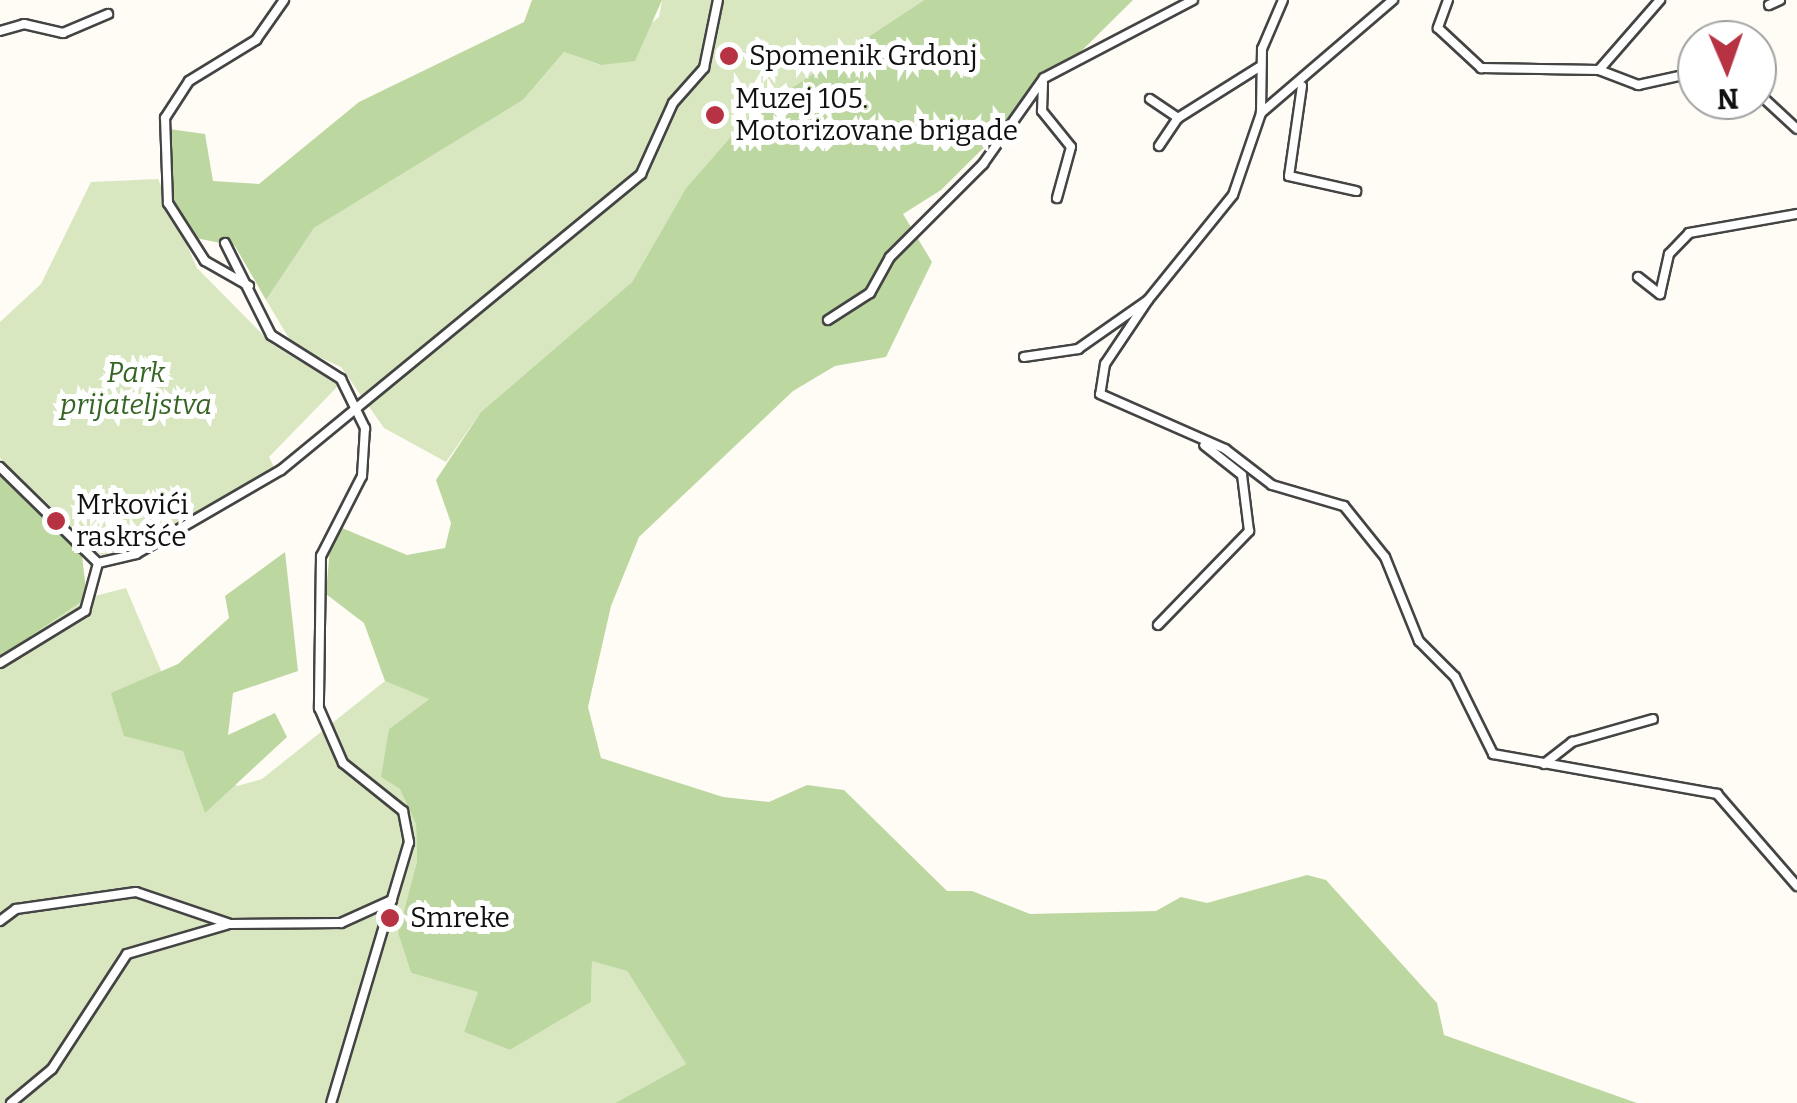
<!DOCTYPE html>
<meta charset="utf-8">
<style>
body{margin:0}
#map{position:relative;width:1797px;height:1103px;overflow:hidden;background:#fefcf5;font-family:Bitter,serif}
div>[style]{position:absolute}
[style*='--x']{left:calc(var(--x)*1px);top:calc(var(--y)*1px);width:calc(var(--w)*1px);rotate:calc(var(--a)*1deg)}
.green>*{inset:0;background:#d8e7c0}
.forest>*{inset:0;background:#bdd7a1}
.roads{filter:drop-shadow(2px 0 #444) drop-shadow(-2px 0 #444) drop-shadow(0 2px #444) drop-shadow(0 -2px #444)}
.street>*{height:8px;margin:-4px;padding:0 4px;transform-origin:4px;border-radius:4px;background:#fff}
.dots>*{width:28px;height:28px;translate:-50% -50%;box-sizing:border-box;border:5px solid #fff;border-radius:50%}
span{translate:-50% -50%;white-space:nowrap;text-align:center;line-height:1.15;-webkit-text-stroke:10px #fff;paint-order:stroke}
.poi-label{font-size:28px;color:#111}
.left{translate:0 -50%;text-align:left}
.park-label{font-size:28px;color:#376525;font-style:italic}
.north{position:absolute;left:1677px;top:20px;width:100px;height:100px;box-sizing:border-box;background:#fff;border:2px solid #a0a0a0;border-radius:50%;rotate:178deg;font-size:28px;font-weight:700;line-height:40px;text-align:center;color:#111}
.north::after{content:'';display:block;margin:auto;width:35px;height:45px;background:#b73243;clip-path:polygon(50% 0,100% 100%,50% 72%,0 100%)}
</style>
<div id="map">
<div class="green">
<div style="clip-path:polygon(662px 0,924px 0,749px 116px,686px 188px,632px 282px,481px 412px,446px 462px,384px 428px,341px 367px,293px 345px,266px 300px,314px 228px,523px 100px,564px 52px,600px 65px,659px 17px)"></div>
<div style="clip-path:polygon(158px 179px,197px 268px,273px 345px,339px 385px,269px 457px,274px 467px,136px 550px,101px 555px,0 458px,0 322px,41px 284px,91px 182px)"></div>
<div style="clip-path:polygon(126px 588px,184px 725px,237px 786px,262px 779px,385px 681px,430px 698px,389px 729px,416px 824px,417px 861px,398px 933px,411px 973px,479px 992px,464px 1032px,510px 1050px,591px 1002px,592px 960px,627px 971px,686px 1064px,615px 1103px,0 1103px,0 657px,87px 598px)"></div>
</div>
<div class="forest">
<div style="clip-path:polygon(532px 0,662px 0,635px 61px,601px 65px,564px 52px,523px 100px,314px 228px,266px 300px,235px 246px,196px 238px,174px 203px,169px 129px,205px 134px,213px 181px,259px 184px,359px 102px,524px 22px)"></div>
<div style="clip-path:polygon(924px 0,1133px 0,941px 190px,903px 214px,932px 262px,886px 357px,835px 366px,793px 391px,639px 537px,611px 606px,588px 707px,601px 758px,723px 797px,769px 802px,807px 785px,844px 790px,947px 891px,972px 891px,1030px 914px,1156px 911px,1181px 897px,1207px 903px,1307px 875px,1326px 880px,1437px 1003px,1444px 1035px,1637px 1103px,615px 1103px,686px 1064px,627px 971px,592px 961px,591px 1002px,510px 1050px,464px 1032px,478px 992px,411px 973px,398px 933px,417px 861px,416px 824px,400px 789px,381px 777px,389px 729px,429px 699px,385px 681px,364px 623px,326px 594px,330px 547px,342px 528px,407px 555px,445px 548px,451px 523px,436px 480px,481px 412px,632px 282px,686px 188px,749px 116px)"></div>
<div style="clip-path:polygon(0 473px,82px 556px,87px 598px,0 657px)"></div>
<div style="clip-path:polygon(285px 552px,298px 671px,233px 693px,228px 735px,275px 713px,287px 737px,205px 813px,183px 751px,124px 736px,111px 693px,178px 664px,229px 618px,225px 596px)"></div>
</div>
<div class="roads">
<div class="street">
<div style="--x:1448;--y:0;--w:30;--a:110"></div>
<div style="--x:1438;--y:28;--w:59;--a:42.9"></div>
<div style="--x:1481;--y:68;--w:118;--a:1"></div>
<div style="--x:1599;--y:70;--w:42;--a:21"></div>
<div style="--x:1638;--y:85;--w:60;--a:-12.4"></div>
<div style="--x:1769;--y:5;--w:12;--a:-24"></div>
<div style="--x:0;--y:31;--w:25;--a:-16"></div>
<div style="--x:24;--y:24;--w:40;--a:13"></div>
<div style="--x:63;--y:33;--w:49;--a:-22.9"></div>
<div style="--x:1599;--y:70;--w:93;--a:-48.9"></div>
<div style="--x:1043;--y:83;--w:28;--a:92"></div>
<div style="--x:1042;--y:111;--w:46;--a:51.1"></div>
<div style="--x:1071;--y:147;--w:53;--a:105.4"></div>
<div style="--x:1302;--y:86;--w:91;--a:98.2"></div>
<div style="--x:1289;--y:176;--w:69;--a:12.6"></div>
<div style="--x:1757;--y:92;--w:54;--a:42.8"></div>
<div style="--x:1150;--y:99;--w:34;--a:34"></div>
<div style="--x:1178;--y:118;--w:98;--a:-32.1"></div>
<div style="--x:1261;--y:113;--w:64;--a:-89.1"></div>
<div style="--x:1262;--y:49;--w:53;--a:-66.8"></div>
<div style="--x:1159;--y:146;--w:34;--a:-56"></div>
<div style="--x:225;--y:243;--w:103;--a:63.4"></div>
<div style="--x:271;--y:335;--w:83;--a:32.2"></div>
<div style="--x:341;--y:379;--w:55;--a:63.9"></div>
<div style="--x:365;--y:428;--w:48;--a:93.6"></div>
<div style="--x:362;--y:476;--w:90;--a:117.1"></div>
<div style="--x:321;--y:556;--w:152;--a:90.8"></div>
<div style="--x:319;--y:708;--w:60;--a:66.4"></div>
<div style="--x:343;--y:763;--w:77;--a:38.7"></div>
<div style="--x:403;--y:811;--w:32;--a:79"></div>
<div style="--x:409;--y:842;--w:272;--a:106.6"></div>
<div style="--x:1638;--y:277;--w:28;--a:38"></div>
<div style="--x:1660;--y:294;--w:41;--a:-77.3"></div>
<div style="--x:1669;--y:254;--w:29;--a:-46"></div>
<div style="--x:1689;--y:233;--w:110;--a:-10"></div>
<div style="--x:249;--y:286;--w:51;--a:-150.4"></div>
<div style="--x:205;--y:261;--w:69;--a:-122.5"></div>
<div style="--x:168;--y:203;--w:85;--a:-92"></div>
<div style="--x:165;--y:118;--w:44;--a:-57"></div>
<div style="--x:189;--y:81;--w:79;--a:-31.5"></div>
<div style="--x:256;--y:40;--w:49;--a:-55"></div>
<div style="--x:1148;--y:300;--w:77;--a:123.9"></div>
<div style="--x:1105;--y:364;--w:30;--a:99"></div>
<div style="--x:1100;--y:394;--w:137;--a:23.7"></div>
<div style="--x:1225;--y:449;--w:59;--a:37.5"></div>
<div style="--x:1272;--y:485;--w:75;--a:16.3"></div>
<div style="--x:1344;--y:506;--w:65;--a:51.2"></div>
<div style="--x:1385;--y:557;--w:91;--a:68"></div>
<div style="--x:1419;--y:641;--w:51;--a:45"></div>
<div style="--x:1455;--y:677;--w:86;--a:63.7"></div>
<div style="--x:1493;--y:754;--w:228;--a:10.1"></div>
<div style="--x:1717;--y:794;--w:122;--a:49"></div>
<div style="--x:828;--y:320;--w:50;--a:-32.7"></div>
<div style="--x:870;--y:293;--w:41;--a:-60.9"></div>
<div style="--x:890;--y:257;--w:132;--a:-45"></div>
<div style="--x:983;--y:164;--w:105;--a:-54.7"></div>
<div style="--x:1044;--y:78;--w:168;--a:-27.6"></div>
<div style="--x:1024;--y:357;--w:55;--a:-8.4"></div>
<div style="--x:1078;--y:349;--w:85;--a:-35"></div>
<div style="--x:1148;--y:300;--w:135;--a:-51"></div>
<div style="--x:1233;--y:195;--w:87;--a:-71.1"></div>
<div style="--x:1261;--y:113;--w:174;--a:-40.6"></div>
<div style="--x:0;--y:467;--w:137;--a:44.4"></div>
<div style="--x:98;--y:563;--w:39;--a:-13"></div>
<div style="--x:136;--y:554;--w:168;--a:-30.1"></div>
<div style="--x:281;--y:470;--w:466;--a:-39.4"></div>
<div style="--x:641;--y:174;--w:78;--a:-65.7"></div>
<div style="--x:673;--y:103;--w:47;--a:-48.5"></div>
<div style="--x:704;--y:68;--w:69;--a:-78.4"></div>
<div style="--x:1158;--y:625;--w:131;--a:-45.9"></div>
<div style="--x:1249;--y:531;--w:56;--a:-97.1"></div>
<div style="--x:1242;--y:475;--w:48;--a:-141.7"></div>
<div style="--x:0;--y:663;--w:100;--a:-31.5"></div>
<div style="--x:85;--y:611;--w:50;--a:-74.8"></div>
<div style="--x:1544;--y:764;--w:36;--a:-38"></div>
<div style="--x:1572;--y:742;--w:84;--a:-15.9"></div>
<div style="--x:0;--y:921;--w:20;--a:-37"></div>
<div style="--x:16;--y:909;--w:121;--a:-8.1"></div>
<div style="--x:136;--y:892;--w:99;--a:18.8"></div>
<div style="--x:230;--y:924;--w:111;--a:-0.5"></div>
<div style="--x:341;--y:923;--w:56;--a:-24.3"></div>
<div style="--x:11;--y:1103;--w:53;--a:-39.7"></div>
<div style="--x:52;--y:1069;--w:137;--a:-56.9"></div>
<div style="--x:127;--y:954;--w:103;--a:-16.3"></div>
</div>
</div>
<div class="dots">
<div style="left:729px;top:56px;background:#b73243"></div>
<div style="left:715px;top:115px;background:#b73243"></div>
<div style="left:56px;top:521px;background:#b73243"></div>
<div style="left:390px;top:918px;background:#b73243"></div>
</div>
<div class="poi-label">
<span class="left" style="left:749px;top:56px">Spomenik Grdonj</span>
<span class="left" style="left:735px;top:115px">Muzej 105.<br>Motorizovane brigade</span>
<span class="left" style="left:76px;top:521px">Mrkovići<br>raskršće</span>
<span class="left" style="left:410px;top:918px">Smreke</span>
</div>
<div class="park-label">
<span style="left:136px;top:389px">Park<br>prijateljstva</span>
</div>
<div class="north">N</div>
</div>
